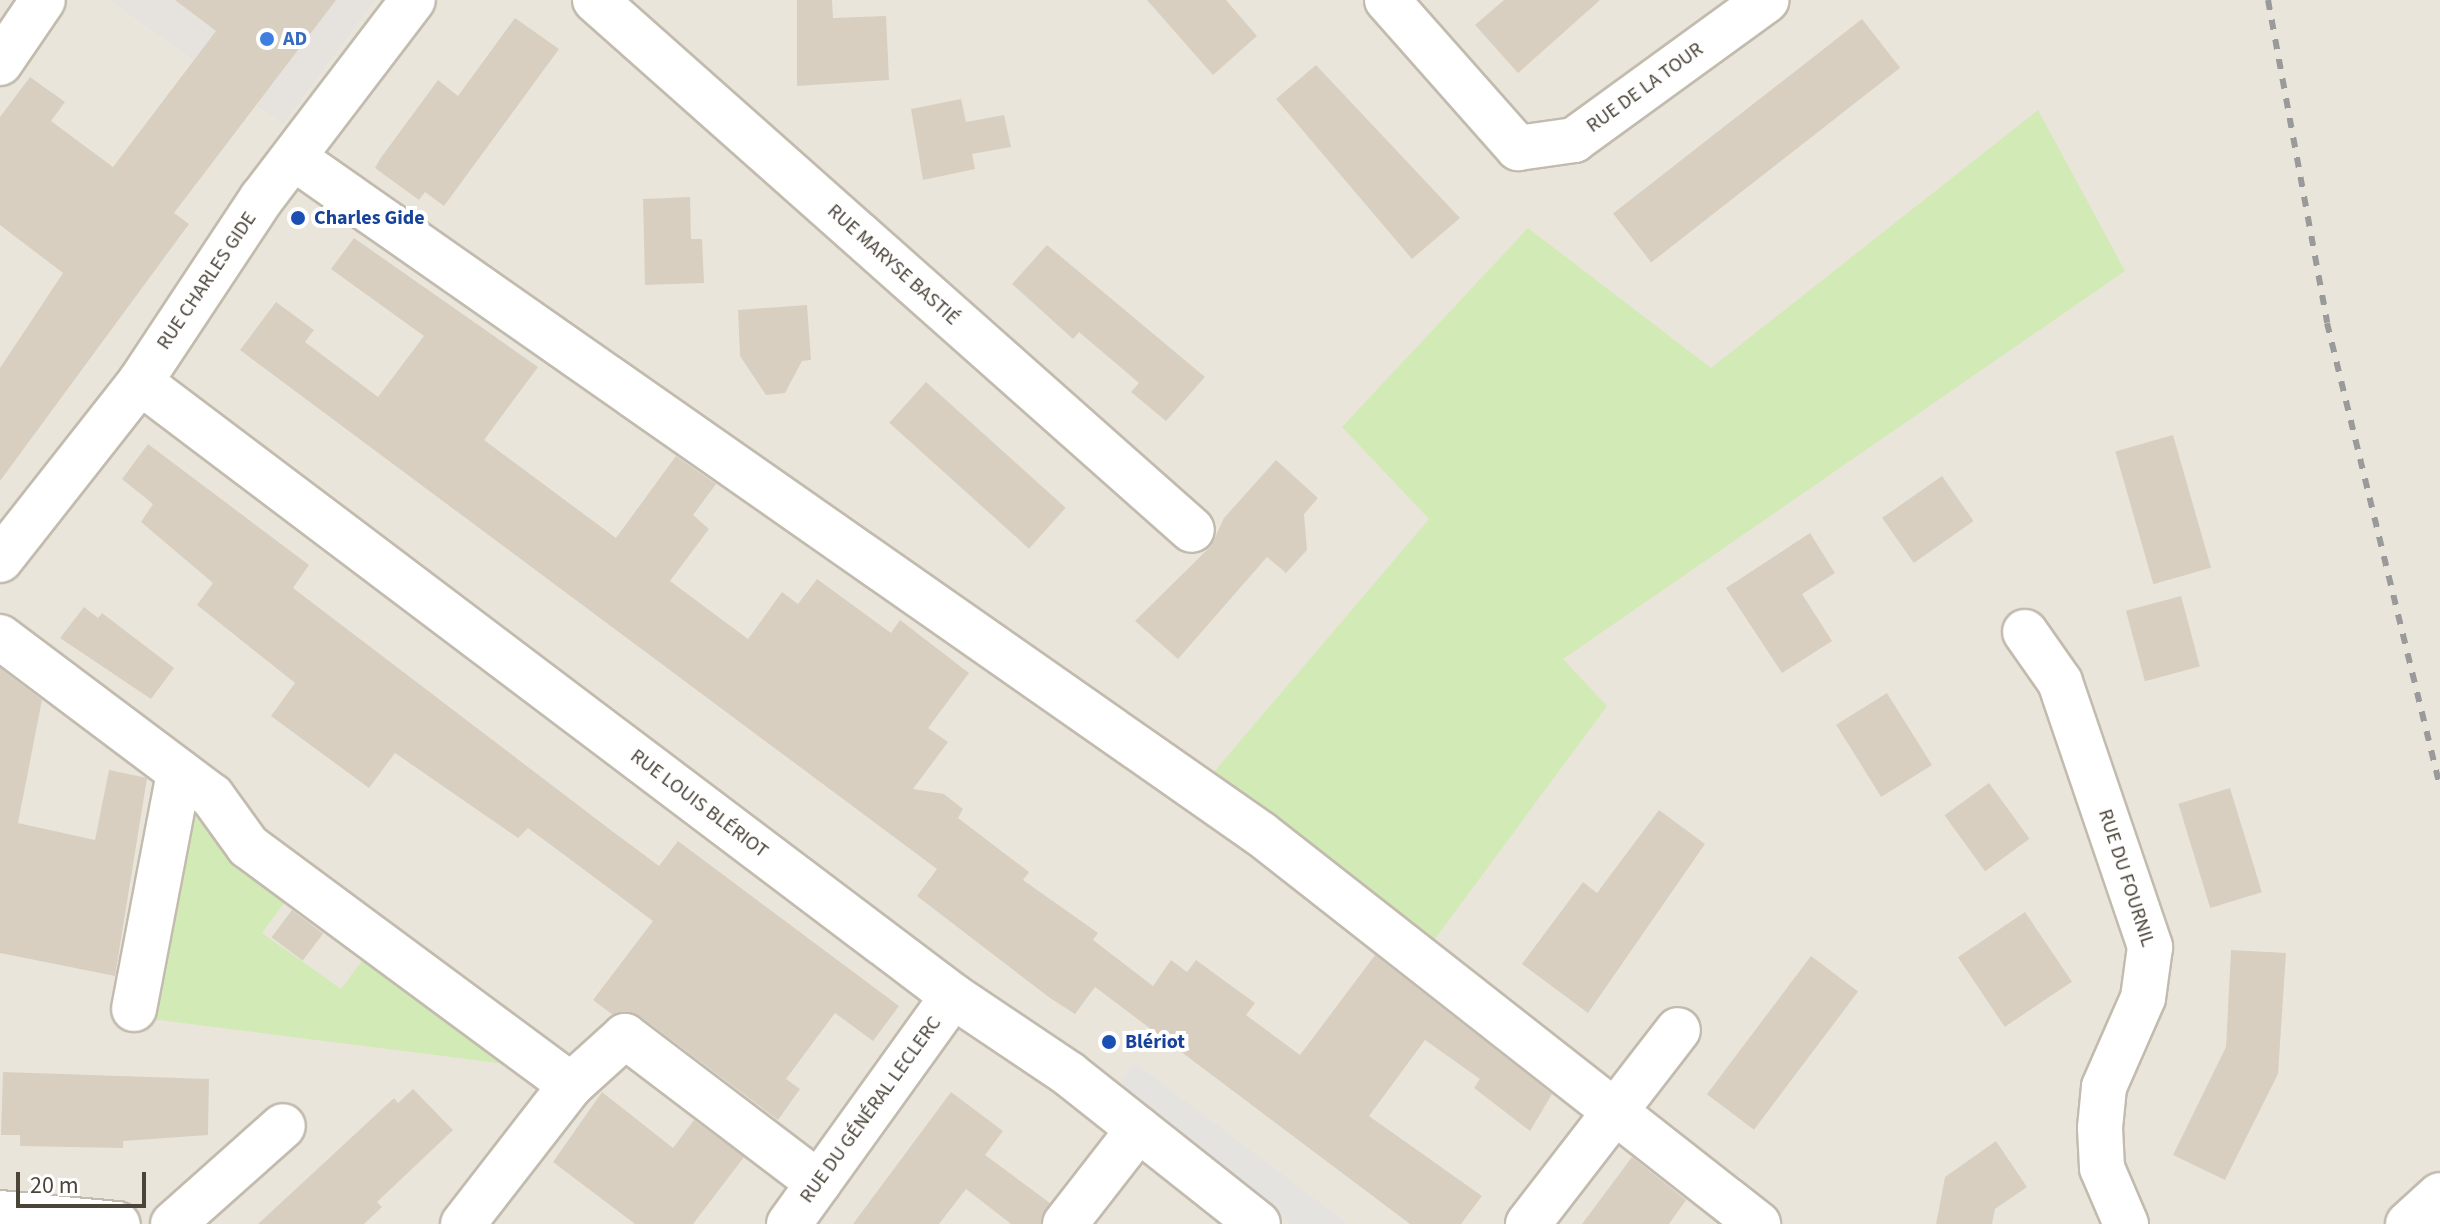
<!DOCTYPE html>
<meta charset="utf-8">
<style>
body{margin:0}
#map{position:relative;width:2440px;height:1224px;overflow:hidden;background:#f6f3ec;font-family:"Source Sans 3",sans-serif}
div>[style]{position:absolute}
[style*='--x']{left:calc(var(--x)*1px);top:calc(var(--y)*1px);width:calc(var(--w)*1px);rotate:calc(var(--a)*1deg)}
.residential>*{inset:0;background:#eae5da}
.industrial>*{inset:0;background:#e6e2dd}
.green>*{inset:0;background:#d2eab5}
.parking>*{inset:0;background:#e5e3e0}
.building>*{inset:0;background:#d8cfc1;transform-origin:0 0}
.roads{filter:drop-shadow(2px 0 #c2bbae) drop-shadow(-2px 0 #c2bbae) drop-shadow(0 2px #c2bbae) drop-shadow(0 -2px #c2bbae)}
.minor>*{height:44px;margin:-22px;padding:0 22px;transform-origin:22px;border-radius:22px;background:#fff}
.rail>*{height:6px;margin-top:-3px;transform-origin:0;background:repeating-linear-gradient(90deg,#9a9a9a 0 10px,transparent 0 20px)}
.dots>*{width:22px;height:22px;translate:-50% -50%;box-sizing:border-box;border:4px solid #fff;border-radius:50%}
span{translate:-50% -50%;white-space:nowrap;text-align:center;line-height:1.15;-webkit-text-stroke:8px #fff;paint-order:stroke}
.shop-label{font-size:20px;color:#366cbe;font-weight:700}
.left{translate:0 -50%;text-align:left}
.street-label{font-size:20px;color:#4b4439}
.transit-label{font-size:20px;color:#164399;font-weight:700}
.scale{position:absolute;left:16px;top:1172px;width:130px;height:36px;box-sizing:border-box;border:4px solid #4b4439;border-top:0;padding-left:10px;font-size:24px;line-height:28px;white-space:nowrap;color:#4b4439;-webkit-text-stroke:6px #fff;paint-order:stroke}
</style>
<div id="map">
<div class="residential">
<div style="clip-path:polygon(0 0,108px 0,283px 125px,376px 0,2440px 0,2440px 1224px,0 1224px)"></div>
</div>
<div class="industrial">
<div style="clip-path:polygon(108px 0,376px 0,283px 125px)"></div>
</div>
<div class="green">
<div style="clip-path:polygon(2038px 110px,2125px 271px,1563px 659px,1607px 706px,1426px 951px,1207px 780px,1429px 519px,1342px 427px,1528px 228px,1711px 368px)"></div>
<div style="clip-path:polygon(192px 800px,294px 889px,262px 933px,341px 989px,372px 947px,538px 1068px,151px 1019px)"></div>
</div>
<div class="parking">
<div style="clip-path:polygon(1135px 1063px,1348px 1224px,1291px 1224px,1114px 1090px)"></div>
</div>
<div class="building">
<div style="clip-path:polygon(175px 0,336px 0,174px 213px,189px 224px,0 481px,0 368px,63px 273px,0 225px,0 117px,30px 77px,65px 102px,51px 121px,113px 167px,216px 31px)"></div>
<div style="clip-path:polygon(797px 0,832px 0,833px 18px,886px 16px,889px 80px,797px 86px)"></div>
<div style="clip-path:polygon(1147px 0,1226px 0,1257px 36px,1213px 75px)"></div>
<div style="clip-path:polygon(1504px 0,1600px 0,1518px 73px,1475px 25px)"></div>
<div style="clip-path:polygon(515px 18px,559px 49px,444px 206px,425px 192px,419px 200px,375px 168px,380px 159px,438px 80px,458px 96px)"></div>
<div style="left:1862px;top:19px;width:62px;height:316px;rotate:52deg"></div>
<div style="clip-path:polygon(1316px 65px,1460px 218px,1412px 259px,1276px 99px)"></div>
<div style="clip-path:polygon(961px 99px,966px 122px,1004px 115px,1011px 147px,972px 154px,975px 169px,923px 180px,911px 109px)"></div>
<div style="clip-path:polygon(690px 197px,691px 239px,702px 239px,704px 283px,645px 285px,643px 199px)"></div>
<div style="clip-path:polygon(354px 238px,538px 367px,484px 440px,616px 538px,676px 456px,716px 484px,693px 515px,709px 529px,670px 581px,748px 639px,782px 592px,798px 604px,817px 579px,891px 633px,900px 620px,969px 673px,928px 728px,948px 742px,913px 789px,944px 794px,963px 809px,958px 818px,1029px 872px,1023px 880px,1098px 933px,1093px 940px,1153px 986px,1171px 960px,1187px 972px,1196px 960px,1255px 1003px,1246px 1015px,1300px 1055px,1375px 955px,1552px 1094px,1530px 1131px,1474px 1088px,1480px 1079px,1425px 1040px,1369px 1116px,1482px 1196px,1461px 1224px,1410px 1224px,1095px 987px,1075px 1014px,1050px 998px,917px 896px,937px 869px,240px 350px,276px 302px,314px 330px,305px 342px,378px 397px,424px 336px,331px 269px)"></div>
<div style="clip-path:polygon(1047px 245px,1205px 377px,1166px 421px,1131px 392px,1139px 383px,1079px 332px,1073px 339px,1012px 284px)"></div>
<div style="clip-path:polygon(807px 305px,811px 360px,802px 361px,785px 393px,766px 395px,740px 356px,738px 310px)"></div>
<div style="left:926px;top:382px;width:188px;height:55px;rotate:42deg"></div>
<div style="left:2173px;top:435px;width:138px;height:60px;rotate:74deg"></div>
<div style="clip-path:polygon(148px 444px,309px 565px,293px 588px,608px 828px,659px 866px,678px 841px,899px 1006px,873px 1041px,835px 1013px,786px 1079px,800px 1089px,778px 1120px,640px 1016px,613px 1015px,593px 1000px,653px 921px,528px 828px,518px 838px,395px 753px,369px 788px,271px 716px,295px 683px,197px 605px,213px 583px,141px 522px,153px 504px,122px 479px)"></div>
<div style="clip-path:polygon(1276px 460px,1318px 498px,1304px 514px,1307px 550px,1286px 573px,1267px 557px,1178px 659px,1135px 621px,1211px 546px,1224px 518px)"></div>
<div style="left:1942px;top:476px;width:55px;height:73px;rotate:55deg"></div>
<div style="clip-path:polygon(1810px 533px,1835px 573px,1802px 594px,1832px 641px,1782px 673px,1726px 588px)"></div>
<div style="left:2181px;top:596px;width:73px;height:57px;rotate:75deg"></div>
<div style="clip-path:polygon(84px 607px,98px 618px,102px 613px,174px 668px,151px 699px,60px 638px)"></div>
<div style="clip-path:polygon(0 668px,42px 700px,18px 823px,95px 840px,109px 770px,147px 778px,115px 976px,0 953px)"></div>
<div style="left:1887px;top:693px;width:85px;height:60px;rotate:58deg"></div>
<div style="left:1989px;top:783px;width:69px;height:55px;rotate:54deg"></div>
<div style="left:2230px;top:788px;width:109px;height:54px;rotate:73deg"></div>
<div style="clip-path:polygon(1659px 810px,1705px 844px,1588px 1013px,1522px 964px,1583px 882px,1597px 893px)"></div>
<div style="left:292px;top:910px;width:39px;height:34px;rotate:37deg"></div>
<div style="left:2025px;top:912px;width:84px;height:81px;rotate:56deg"></div>
<div style="clip-path:polygon(2231px 950px,2286px 953px,2278px 1074px,2225px 1180px,2173px 1155px,2226px 1047px)"></div>
<div style="left:1811px;top:956px;width:59px;height:173px;rotate:37deg"></div>
<div style="clip-path:polygon(3px 1072px,209px 1079px,208px 1135px,123px 1141px,123px 1148px,20px 1146px,20px 1135px,1px 1135px)"></div>
<div style="clip-path:polygon(413px 1089px,453px 1130px,377px 1202px,382px 1207px,364px 1224px,258px 1224px,394px 1098px,398px 1103px)"></div>
<div style="clip-path:polygon(602px 1092px,673px 1148px,694px 1120px,744px 1157px,693px 1224px,635px 1224px,553px 1162px)"></div>
<div style="clip-path:polygon(951px 1092px,1003px 1131px,985px 1155px,1050px 1203px,1041px 1224px,1011px 1224px,966px 1189px,939px 1224px,853px 1224px)"></div>
<div style="clip-path:polygon(1996px 1141px,2027px 1187px,1995px 1209px,1992px 1224px,1936px 1224px,1945px 1177px)"></div>
<div style="clip-path:polygon(1632px 1157px,1686px 1200px,1669px 1224px,1582px 1224px)"></div>
</div>
<div class="roads">
<div class="minor">
<div style="--x:595;--y:0;--w:798;--a:41.6"></div>
<div style="--x:1387;--y:0;--w:198;--a:48.5"></div>
<div style="--x:1518;--y:148;--w:57;--a:-8.1"></div>
<div style="--x:1574;--y:140;--w:238;--a:-36"></div>
<div style="--x:0;--y:63;--w:76;--a:-55.7"></div>
<div style="--x:294;--y:158;--w:1180;--a:34.96"></div>
<div style="--x:1261;--y:834;--w:632;--a:38.12"></div>
<div style="--x:140;--y:382;--w:1019;--a:37.06"></div>
<div style="--x:953;--y:996;--w:140;--a:33.9"></div>
<div style="--x:1069;--y:1074;--w:241;--a:38.4"></div>
<div style="--x:0;--y:560;--w:226;--a:-51.8"></div>
<div style="--x:140;--y:382;--w:221;--a:-56.5"></div>
<div style="--x:262;--y:198;--w:249;--a:-52.7"></div>
<div style="--x:2025;--y:632;--w:61;--a:55"></div>
<div style="--x:2060;--y:682;--w:280;--a:71.2"></div>
<div style="--x:2150;--y:947;--w:51;--a:97.8"></div>
<div style="--x:2143;--y:998;--w:97;--a:113.7"></div>
<div style="--x:2104;--y:1087;--w:41;--a:95.6"></div>
<div style="--x:2100;--y:1128;--w:40;--a:87.1"></div>
<div style="--x:2102;--y:1168;--w:61;--a:66.8"></div>
<div style="--x:0;--y:637;--w:265;--a:36.9"></div>
<div style="--x:212;--y:796;--w:62;--a:54.2"></div>
<div style="--x:248;--y:846;--w:402;--a:36.5"></div>
<div style="--x:571;--y:1085;--w:73;--a:-42.2"></div>
<div style="--x:625;--y:1036;--w:243;--a:37.2"></div>
<div style="--x:134;--y:1009;--w:241;--a:-79.2"></div>
<div style="--x:0;--y:1213;--w:118;--a:5.4"></div>
<div style="--x:173;--y:1224;--w:147;--a:-41.7"></div>
<div style="--x:463;--y:1224;--w:176;--a:-52.2"></div>
<div style="--x:789;--y:1224;--w:281;--a:-54.3"></div>
<div style="--x:1065;--y:1224;--w:120;--a:-52.1"></div>
<div style="--x:1528;--y:1224;--w:245;--a:-52.3"></div>
<div style="--x:2408;--y:1224;--w:43;--a:-42.2"></div>
</div>
</div>
<div class="rail">
<div style="--x:2268;--y:0;--w:328;--a:79.6"></div>
<div style="--x:2327;--y:323;--w:477;--a:76.3"></div>
</div>
<div class="dots">
<div style="left:267px;top:39px;background:#3f7fe0"></div>
<div style="left:298px;top:218px;background:#1a4fb4"></div>
<div style="left:1109px;top:1042px;background:#1a4fb4"></div>
</div>
<div class="shop-label">
<span class="left" style="left:283px;top:39px">AD</span>
</div>
<div class="street-label">
<span style="left:1645px;top:88px;rotate:-36deg">RUE DE LA TOUR</span>
<span style="left:893px;top:265px;rotate:42deg">RUE MARYSE BASTIÉ</span>
<span style="left:207px;top:281px;rotate:-56deg">RUE CHARLES GIDE</span>
<span style="left:699px;top:804px;rotate:37deg">RUE LOUIS BLÉRIOT</span>
<span style="left:2126px;top:878px;rotate:72deg">RUE DU FOURNIL</span>
<span style="left:871px;top:1110px;rotate:-54deg">RUE DU GÉNÉRAL LECLERC</span>
</div>
<div class="transit-label">
<span class="left" style="left:314px;top:218px">Charles Gide</span>
<span class="left" style="left:1125px;top:1042px">Blériot</span>
</div>
<div class="scale">20 m</div>
</div>
